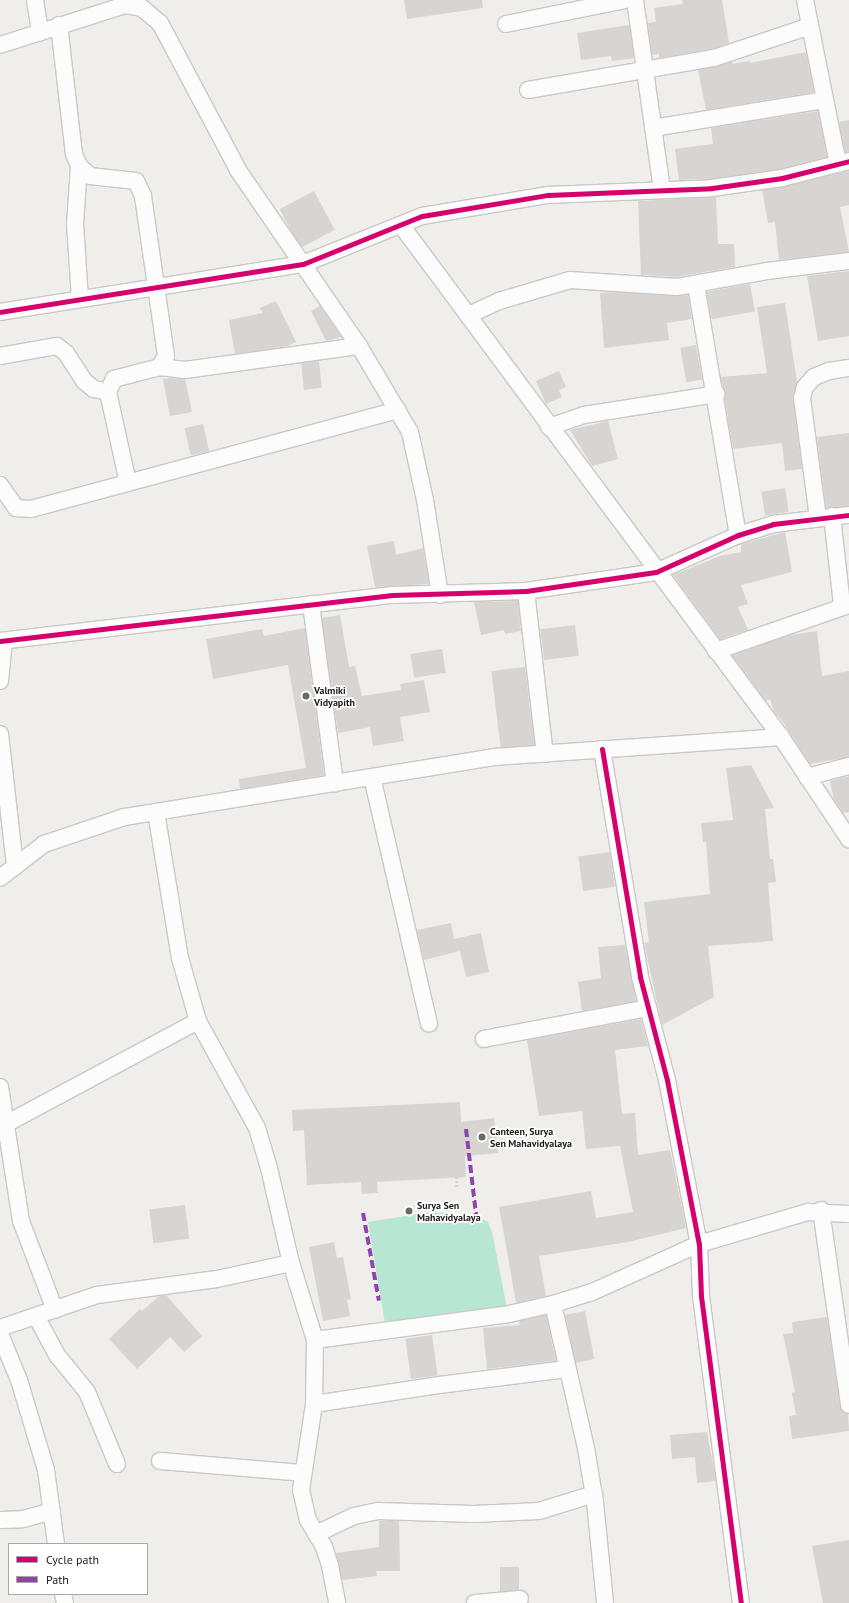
<!DOCTYPE html>
<style>
body{margin:0}
#map{position:relative;width:849px;height:1603px;overflow:hidden;background:#f0eeeb;font-family:"PT Sans",sans-serif}
div>[style]{position:absolute}
[style*='--x']{left:calc(var(--x)*1px);top:calc(var(--y)*1px);width:calc(var(--w)*1px);rotate:calc(var(--a)*1deg)}
.pitch>*{inset:0;background:#b7e6d2}
.building>*{inset:0;background:#d7d4d2;transform-origin:0 0}
.path>*{height:2.5px;margin-top:-1.25px;transform-origin:0;background:repeating-linear-gradient(90deg,#dccecd 0 2px,transparent 0 4px)}
.roads{filter:drop-shadow(1px 0 #c9c8c7) drop-shadow(-1px 0 #c9c8c7) drop-shadow(0 1px #c9c8c7) drop-shadow(0 -1px #c9c8c7)}
.street>*{height:16px;margin:-8px;padding:0 8px;transform-origin:8px;border-radius:8px;background:#fdfcfc}
.quiet>*{height:4px;margin-top:-2px;transform-origin:0;background:repeating-linear-gradient(90deg,#8e44ad 0 8px,transparent 0 12px)}
.cycleway>*{height:5px;margin:-2.5px;padding:0 2.5px;transform-origin:2.5px;border-radius:2.5px;background:#d6006c}
.dots>*{width:11px;height:11px;translate:-50% -50%;box-sizing:border-box;border:2px solid #fff;border-radius:50%}
span{translate:-50% -50%;white-space:nowrap;text-align:center;line-height:1.15;-webkit-text-stroke:3.5px #fff;paint-order:stroke}
.poi-label{font-size:10px;color:#222;font-weight:700}
.left{translate:0 -50%;text-align:left}
.legend{position:absolute;left:8px;top:1543px;width:140px;height:52px;box-sizing:border-box;background:#fff;border:1px solid #a7a7a7;margin:0;padding:5px 7px;list-style:none;font-size:12px;color:#222}
.legend li{display:flex;align-items:center;gap:8px;height:20px}
.legend b{width:20px;border:1px solid #a7a7a7}
</style>
<div id="map">
<div class="pitch">
<div style="clip-path:polygon(431px 1212px,478px 1217px,488px 1222px,492px 1232px,507px 1308px,385px 1323px,368px 1222px)"></div>
</div>
<div class="building">
<div style="clip-path:polygon(404px 0,482px 0,483px 8px,407px 19px)"></div>
<div style="clip-path:polygon(682px 0,722px 0,729px 43px,712px 49px,659px 58px,659px 54px,652px 55px,648px 23px,656px 22px,654px 8px,683px 4px)"></div>
<div style="clip-path:polygon(629px 25px,634px 58px,612px 61px,611px 56px,581px 60px,577px 33px)"></div>
<div style="clip-path:polygon(806px 52px,814px 92px,706px 110px,698px 70px,732px 62px,732px 64px,750px 61px,750px 63px)"></div>
<div style="clip-path:polygon(818px 111px,827px 157px,780px 169px,711px 179px,679px 180px,675px 149px,713px 144px,711px 128px)"></div>
<div style="clip-path:polygon(849px 120px,849px 152px,845px 152px,839px 122px)"></div>
<div style="clip-path:polygon(849px 171px,849px 205px,840px 207px,849px 252px,779px 260px,775px 222px,768px 223px,762px 190px)"></div>
<div style="left:314px;top:191px;width:44px;height:39px;rotate:62deg"></div>
<div style="clip-path:polygon(716px 197px,718px 244px,734px 244px,735px 267px,676px 277px,641px 275px,638px 201px)"></div>
<div style="clip-path:polygon(849px 271px,849px 336px,818px 341px,807px 276px)"></div>
<div style="left:750px;top:284px;width:28px;height:44px;rotate:80deg"></div>
<div style="clip-path:polygon(613px 292px,676px 296px,688px 295px,692px 319px,667px 323px,669px 340px,604px 348px,600px 293px)"></div>
<div style="clip-path:polygon(276px 301px,296px 342px,288px 346px,235px 354px,229px 320px,263px 313px,260px 308px)"></div>
<div style="clip-path:polygon(785px 303px,797px 382px,793px 399px,802px 469px,785px 471px,782px 443px,733px 449px,721px 377px,767px 373px,757px 307px)"></div>
<div style="clip-path:polygon(320px 306px,341px 337px,326px 341px,311px 311px)"></div>
<div style="left:696px;top:345px;width:35px;height:16px;rotate:80deg"></div>
<div style="left:319px;top:361px;width:27px;height:18px;rotate:84deg"></div>
<div style="clip-path:polygon(559px 371px,566px 387px,559px 390px,562px 397px,546px 404px,536px 381px)"></div>
<div style="clip-path:polygon(170px 378px,185px 379px,192px 412px,170px 416px,163px 379px)"></div>
<div style="clip-path:polygon(608px 421px,618px 459px,592px 466px,570px 430px)"></div>
<div style="left:203px;top:424px;width:28px;height:19px;rotate:77deg"></div>
<div style="clip-path:polygon(849px 433px,849px 506px,826px 508px,817px 437px)"></div>
<div style="left:785px;top:488px;width:24px;height:24px;rotate:81deg"></div>
<div style="clip-path:polygon(785px 532px,792px 572px,741px 585px,748px 604px,738px 607px,748px 630px,720px 639px,673px 575px,720px 556px,741px 552px,741px 544px)"></div>
<div style="clip-path:polygon(394px 541px,396px 555px,423px 548px,429px 584px,375px 587px,367px 546px)"></div>
<div style="clip-path:polygon(518px 601px,521px 631px,505px 634px,504px 630px,481px 635px,474px 602px)"></div>
<div style="clip-path:polygon(340px 615px,349px 667px,355px 666px,362px 696px,401px 690px,400px 684px,424px 680px,430px 712px,400px 717px,404px 741px,373px 746px,370px 727px,338px 733px,322px 618px)"></div>
<div style="left:575px;top:625px;width:31px;height:35px;rotate:83deg"></div>
<div style="clip-path:polygon(305px 628px,324px 775px,240px 789px,239px 779px,306px 768px,288px 665px,213px 679px,206px 639px,262px 629px,264px 636px)"></div>
<div style="clip-path:polygon(817px 631px,822px 676px,849px 671px,849px 757px,810px 764px,781px 719px,774px 712px,770px 699px,766px 701px,732px 655px,790px 635px)"></div>
<div style="left:442px;top:649px;width:24px;height:32px;rotate:81deg"></div>
<div style="left:525px;top:667px;width:79px;height:34px;rotate:83deg"></div>
<div style="clip-path:polygon(751px 765px,774px 808px,765px 809px,770px 859px,773px 859px,776px 882px,768px 883px,773px 941px,708px 946px,714px 997px,662px 1025px,644px 943px,649px 942px,644px 902px,710px 894px,706px 842px,703px 842px,701px 823px,733px 820px,726px 768px)"></div>
<div style="clip-path:polygon(849px 776px,849px 812px,843px 813px,834px 799px,830px 781px)"></div>
<div style="left:610px;top:852px;width:35px;height:32px;rotate:82deg"></div>
<div style="clip-path:polygon(451px 923px,454px 939px,481px 933px,489px 972px,466px 977px,460px 951px,424px 960px,417px 930px)"></div>
<div style="clip-path:polygon(625px 945px,636px 1001px,582px 1011px,578px 982px,601px 978px,598px 947px)"></div>
<div style="clip-path:polygon(641px 1019px,648px 1046px,615px 1050px,622px 1114px,635px 1113px,638px 1155px,670px 1150px,686px 1228px,628px 1242px,539px 1256px,546px 1296px,516px 1303px,499px 1207px,591px 1191px,596px 1218px,633px 1212px,620px 1146px,586px 1149px,582px 1111px,539px 1116px,527px 1040px)"></div>
<div style="clip-path:polygon(460px 1102px,461px 1122px,494px 1118px,498px 1153px,465px 1156px,466px 1177px,377px 1182px,378px 1193px,362px 1194px,361px 1182px,307px 1185px,304px 1130px,293px 1131px,292px 1110px)"></div>
<div style="left:185px;top:1205px;width:34px;height:36px;rotate:83deg"></div>
<div style="clip-path:polygon(334px 1242px,337px 1258px,343px 1257px,351px 1299px,347px 1300px,350px 1316px,323px 1321px,309px 1247px)"></div>
<div style="clip-path:polygon(166px 1295px,202px 1336px,184px 1352px,170px 1337px,137px 1369px,109px 1339px,140px 1309px,142px 1311px,159px 1296px)"></div>
<div style="left:585px;top:1311px;width:49px;height:20px;rotate:79deg"></div>
<div style="clip-path:polygon(546px 1315px,556px 1361px,487px 1369px,483px 1328px,520px 1325px,519px 1321px)"></div>
<div style="clip-path:polygon(827px 1317px,840px 1406px,842px 1411px,848px 1414px,849px 1431px,792px 1439px,789px 1416px,796px 1415px,792px 1393px,795px 1392px,783px 1334px,793px 1333px,792px 1322px)"></div>
<div style="left:432px;top:1335px;width:41px;height:27px;rotate:82deg"></div>
<div style="clip-path:polygon(707px 1432px,716px 1481px,697px 1483px,695px 1457px,672px 1459px,670px 1435px)"></div>
<div style="clip-path:polygon(379px 1521px,399px 1521px,400px 1571px,376px 1571px,377px 1576px,342px 1580px,336px 1553px,379px 1547px)"></div>
<div style="clip-path:polygon(849px 1540px,849px 1603px,823px 1603px,812px 1546px)"></div>
<div style="left:500px;top:1567px;width:19px;height:24px"></div>
</div>
<div class="path">
<div style="--x:457;--y:1177;--w:11;--a:90"></div>
</div>
<div class="roads">
<div class="street">
<div style="--x:35;--y:0;--w:33;--a:81"></div>
<div style="--x:635;--y:0;--w:191;--a:81.9"></div>
<div style="--x:805;--y:0;--w:167;--a:78.6"></div>
<div style="--x:506;--y:24;--w:121;--a:-11.4"></div>
<div style="--x:59;--y:25;--w:130;--a:83.4"></div>
<div style="--x:74;--y:154;--w:13;--a:67"></div>
<div style="--x:79;--y:166;--w:15;--a:42"></div>
<div style="--x:90;--y:176;--w:46;--a:6.2"></div>
<div style="--x:136;--y:181;--w:17;--a:65"></div>
<div style="--x:143;--y:196;--w:162;--a:81.8"></div>
<div style="--x:166;--y:356;--w:13;--a:119"></div>
<div style="--x:160;--y:367;--w:48;--a:165.4"></div>
<div style="--x:114;--y:379;--w:14;--a:115"></div>
<div style="--x:108;--y:392;--w:93;--a:77.6"></div>
<div style="--x:0;--y:45;--w:131;--a:-17.7"></div>
<div style="--x:125;--y:5;--w:17;--a:10"></div>
<div style="--x:142;--y:8;--w:23;--a:40"></div>
<div style="--x:160;--y:23;--w:166;--a:62"></div>
<div style="--x:238;--y:170;--w:214;--a:55.5"></div>
<div style="--x:359;--y:346;--w:100;--a:59.3"></div>
<div style="--x:410;--y:432;--w:70;--a:77.6"></div>
<div style="--x:425;--y:500;--w:96;--a:81"></div>
<div style="--x:528;--y:90;--w:189;--a:-9.8"></div>
<div style="--x:714;--y:58;--w:101;--a:-18.4"></div>
<div style="--x:653;--y:128;--w:173;--a:-9.3"></div>
<div style="--x:79;--y:166;--w:58;--a:93.9"></div>
<div style="--x:75;--y:224;--w:75;--a:86.2"></div>
<div style="--x:401;--y:225;--w:638;--a:53.42"></div>
<div style="--x:781;--y:737;--w:123;--a:56.3"></div>
<div style="--x:696;--y:285;--w:254;--a:80.5"></div>
<div style="--x:0;--y:312;--w:307;--a:-9"></div>
<div style="--x:303;--y:264;--w:128;--a:-22"></div>
<div style="--x:422;--y:216;--w:128;--a:-9.5"></div>
<div style="--x:548;--y:195;--w:164;--a:-2.4"></div>
<div style="--x:712;--y:188;--w:71;--a:-8.1"></div>
<div style="--x:782;--y:178;--w:69;--a:-14.2"></div>
<div style="--x:469;--y:315;--w:33;--a:-25"></div>
<div style="--x:499;--y:301;--w:74;--a:-16.5"></div>
<div style="--x:570;--y:280;--w:107;--a:3.7"></div>
<div style="--x:677;--y:287;--w:91;--a:-10.1"></div>
<div style="--x:767;--y:271;--w:83;--a:-7"></div>
<div style="--x:0;--y:356;--w:58;--a:-10"></div>
<div style="--x:57;--y:346;--w:11;--a:38"></div>
<div style="--x:66;--y:353;--w:33;--a:57"></div>
<div style="--x:84;--y:381;--w:13;--a:39"></div>
<div style="--x:94;--y:389;--w:14;--a:12"></div>
<div style="--x:160;--y:367;--w:25;--a:7"></div>
<div style="--x:185;--y:370;--w:176;--a:-7.9"></div>
<div style="--x:549;--y:427;--w:37;--a:-19"></div>
<div style="--x:584;--y:415;--w:134;--a:-9"></div>
<div style="--x:0;--y:485;--w:28;--a:55"></div>
<div style="--x:16;--y:508;--w:15;--a:4"></div>
<div style="--x:31;--y:509;--w:380;--a:-15.1"></div>
<div style="--x:832;--y:516;--w:90;--a:83.6"></div>
<div style="--x:818;--y:518;--w:121;--a:-97.6"></div>
<div style="--x:802;--y:398;--w:11;--a:-75"></div>
<div style="--x:805;--y:387;--w:13;--a:-48"></div>
<div style="--x:814;--y:377;--w:16;--a:-22"></div>
<div style="--x:829;--y:371;--w:20;--a:-9"></div>
<div style="--x:526;--y:591;--w:164;--a:83.4"></div>
<div style="--x:311;--y:604;--w:181;--a:82.4"></div>
<div style="--x:0;--y:641;--w:395;--a:-6.7"></div>
<div style="--x:392;--y:595;--w:134;--a:-1.7"></div>
<div style="--x:526;--y:591;--w:131;--a:-8.3"></div>
<div style="--x:656;--y:572;--w:90;--a:-24.3"></div>
<div style="--x:738;--y:535;--w:37;--a:-17"></div>
<div style="--x:773;--y:524;--w:77;--a:-6.8"></div>
<div style="--x:716;--y:651;--w:141;--a:-19.1"></div>
<div style="--x:0;--y:681;--w:40;--a:-84.3"></div>
<div style="--x:0;--y:734;--w:133;--a:83.5"></div>
<div style="--x:602;--y:749;--w:231;--a:80.5"></div>
<div style="--x:640;--y:977;--w:106;--a:75.3"></div>
<div style="--x:667;--y:1080;--w:167;--a:79"></div>
<div style="--x:699;--y:1244;--w:52;--a:87.8"></div>
<div style="--x:701;--y:1296;--w:310;--a:82.6"></div>
<div style="--x:372;--y:777;--w:253;--a:77"></div>
<div style="--x:807;--y:777;--w:43;--a:-14.7"></div>
<div style="--x:156;--y:812;--w:148;--a:80.7"></div>
<div style="--x:180;--y:958;--w:66;--a:74.1"></div>
<div style="--x:198;--y:1021;--w:122;--a:61.1"></div>
<div style="--x:257;--y:1128;--w:42;--a:73.3"></div>
<div style="--x:269;--y:1168;--w:98;--a:77"></div>
<div style="--x:291;--y:1263;--w:81;--a:72.7"></div>
<div style="--x:315;--y:1340;--w:64;--a:90.9"></div>
<div style="--x:314;--y:1404;--w:87;--a:98.6"></div>
<div style="--x:301;--y:1490;--w:31;--a:77"></div>
<div style="--x:308;--y:1520;--w:31;--a:59"></div>
<div style="--x:324;--y:1547;--w:20;--a:72"></div>
<div style="--x:330;--y:1566;--w:38;--a:79"></div>
<div style="--x:0;--y:878;--w:56;--a:-37.7"></div>
<div style="--x:44;--y:844;--w:84;--a:-18.6"></div>
<div style="--x:124;--y:817;--w:376;--a:-9.2"></div>
<div style="--x:495;--y:757;--w:287;--a:-4"></div>
<div style="--x:484;--y:1039;--w:167;--a:-10.7"></div>
<div style="--x:0;--y:1087;--w:136;--a:81.1"></div>
<div style="--x:21;--y:1221;--w:95;--a:69.1"></div>
<div style="--x:4;--y:1125;--w:220;--a:-28.2"></div>
<div style="--x:821;--y:1210;--w:197;--a:81.8"></div>
<div style="--x:553;--y:1304;--w:148;--a:77.1"></div>
<div style="--x:586;--y:1448;--w:55;--a:80.5"></div>
<div style="--x:595;--y:1502;--w:101;--a:84.3"></div>
<div style="--x:36;--y:1316;--w:44;--a:61.7"></div>
<div style="--x:57;--y:1355;--w:48;--a:51"></div>
<div style="--x:87;--y:1392;--w:78;--a:67.4"></div>
<div style="--x:0;--y:1328;--w:102;--a:-18.8"></div>
<div style="--x:97;--y:1295;--w:121;--a:-7.6"></div>
<div style="--x:217;--y:1279;--w:76;--a:-12.2"></div>
<div style="--x:0;--y:1334;--w:50;--a:67.6"></div>
<div style="--x:19;--y:1380;--w:94;--a:73.3"></div>
<div style="--x:46;--y:1470;--w:75;--a:82.3"></div>
<div style="--x:315;--y:1340;--w:196;--a:-7.6"></div>
<div style="--x:509;--y:1314;--w:45;--a:-12.8"></div>
<div style="--x:553;--y:1304;--w:39;--a:-17"></div>
<div style="--x:590;--y:1293;--w:120;--a:-24.2"></div>
<div style="--x:699;--y:1244;--w:114;--a:-16.4"></div>
<div style="--x:808;--y:1212;--w:41;--a:2.8"></div>
<div style="--x:314;--y:1404;--w:126;--a:-8.6"></div>
<div style="--x:439;--y:1385;--w:129;--a:-7.1"></div>
<div style="--x:160;--y:1461;--w:143;--a:4.8"></div>
<div style="--x:0;--y:1520;--w:23;--a:-2"></div>
<div style="--x:23;--y:1519;--w:30;--a:-15"></div>
<div style="--x:316;--y:1534;--w:42;--a:-25.3"></div>
<div style="--x:354;--y:1516;--w:25;--a:-12"></div>
<div style="--x:378;--y:1511;--w:96;--a:1.8"></div>
<div style="--x:474;--y:1514;--w:65;--a:-2.6"></div>
<div style="--x:539;--y:1511;--w:58;--a:-17.2"></div>
<div style="--x:63;--y:1594;--w:9;--a:77"></div>
<div style="--x:475;--y:1603;--w:45;--a:-5.1"></div>
</div>
</div>
<div class="quiet">
<div style="--x:466;--y:1129;--w:86;--a:83.3"></div>
<div style="--x:363;--y:1213;--w:89;--a:79.7"></div>
</div>
<div class="cycleway">
<div style="--x:0;--y:312;--w:307;--a:-9"></div>
<div style="--x:303;--y:264;--w:128;--a:-22"></div>
<div style="--x:422;--y:216;--w:128;--a:-9.5"></div>
<div style="--x:548;--y:195;--w:164;--a:-2.4"></div>
<div style="--x:712;--y:188;--w:71;--a:-8.1"></div>
<div style="--x:782;--y:178;--w:69;--a:-14.2"></div>
<div style="--x:0;--y:641;--w:395;--a:-6.7"></div>
<div style="--x:392;--y:595;--w:134;--a:-1.7"></div>
<div style="--x:526;--y:591;--w:131;--a:-8.3"></div>
<div style="--x:656;--y:572;--w:90;--a:-24.3"></div>
<div style="--x:738;--y:535;--w:37;--a:-17"></div>
<div style="--x:773;--y:524;--w:77;--a:-6.8"></div>
<div style="--x:602;--y:749;--w:231;--a:80.5"></div>
<div style="--x:640;--y:977;--w:106;--a:75.3"></div>
<div style="--x:667;--y:1080;--w:167;--a:79"></div>
<div style="--x:699;--y:1244;--w:52;--a:87.8"></div>
<div style="--x:701;--y:1296;--w:310;--a:82.6"></div>
</div>
<div class="dots">
<div style="left:306px;top:696px;background:#6a6968"></div>
<div style="left:482px;top:1137px;background:#6a6968"></div>
<div style="left:409px;top:1211px;background:#6a6968"></div>
</div>
<div class="poi-label">
<span class="left" style="left:314px;top:696px">Valmiki<br>Vidyapith</span>
<span class="left" style="left:490px;top:1137px">Canteen, Surya<br>Sen Mahavidyalaya</span>
<span class="left" style="left:417px;top:1211px">Surya Sen<br>Mahavidyalaya</span>
</div>
<ul class="legend">
<li><b style="height:5px;background:#d6006c"></b>Cycle path</li>
<li><b style="height:5px;background:#8e44ad"></b>Path</li>
</ul>
</div>
